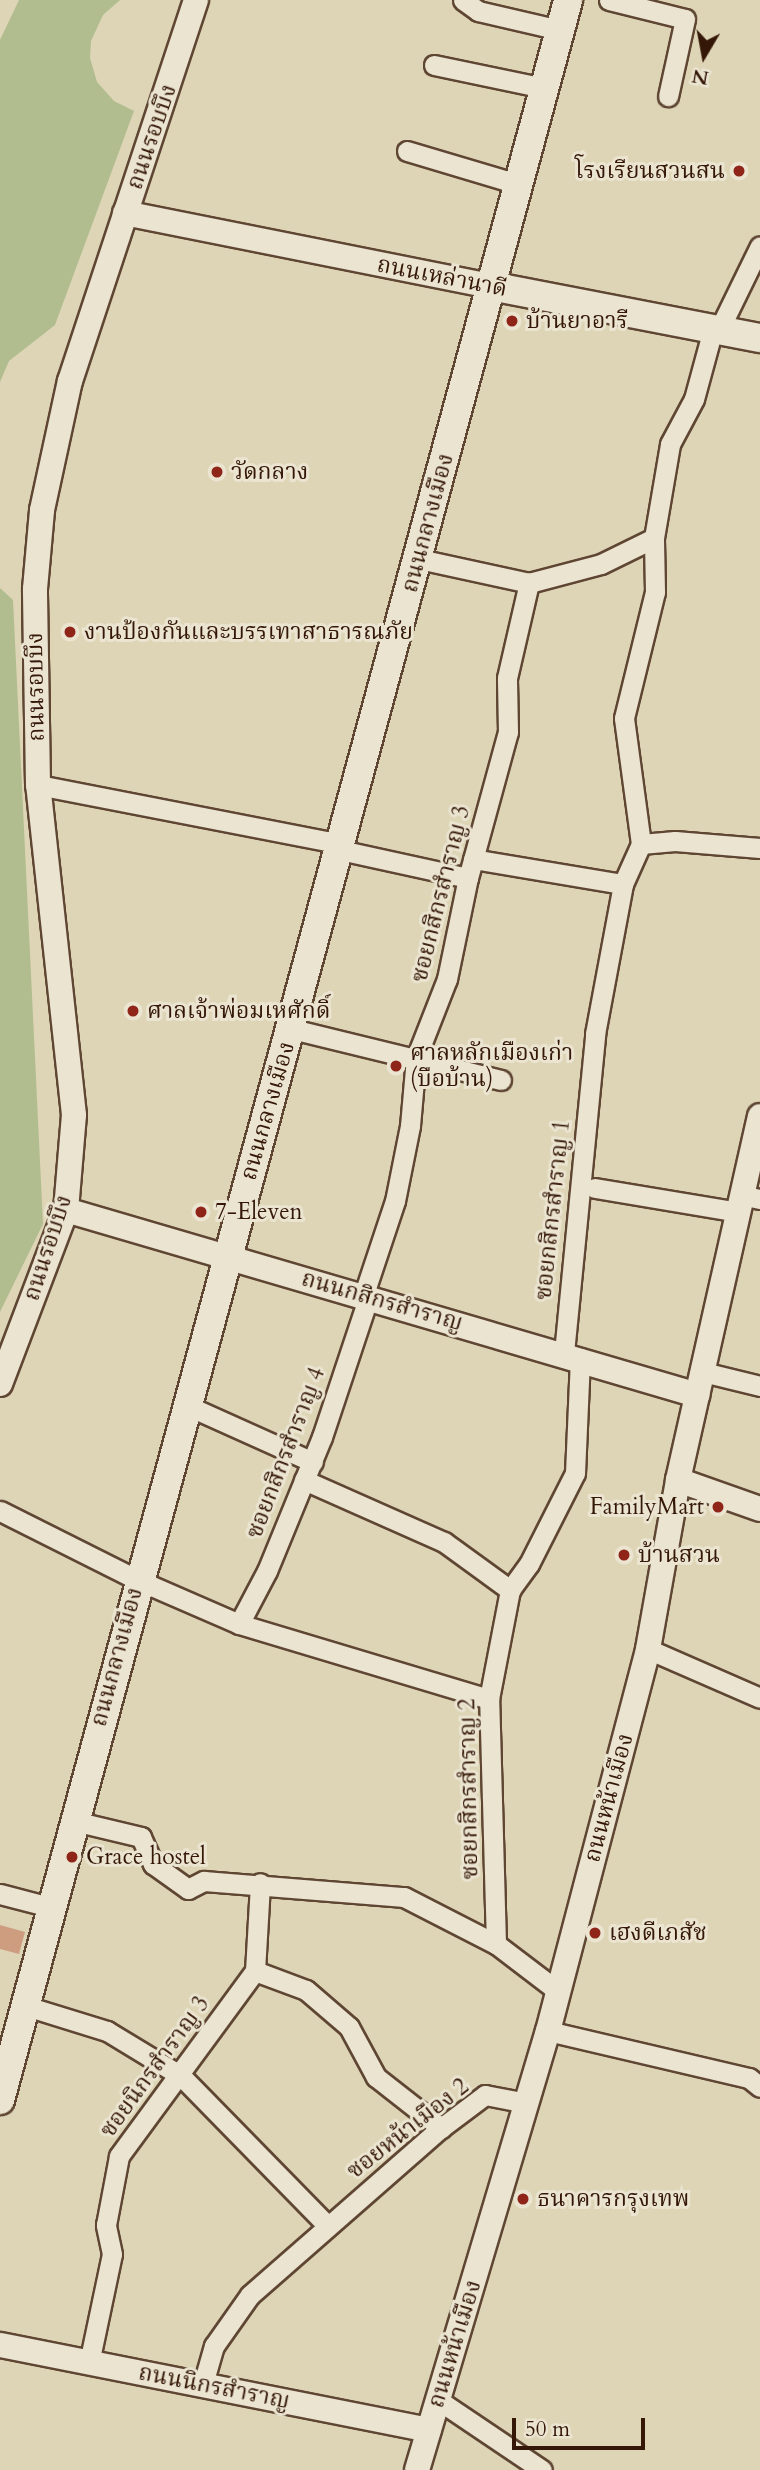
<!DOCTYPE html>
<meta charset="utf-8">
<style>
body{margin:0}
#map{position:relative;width:760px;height:2470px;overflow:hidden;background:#ded5b7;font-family:Cardo,"Noto Serif Thai",serif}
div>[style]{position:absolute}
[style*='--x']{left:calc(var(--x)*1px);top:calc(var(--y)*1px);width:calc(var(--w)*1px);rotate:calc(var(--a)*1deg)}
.green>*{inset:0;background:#b1bd8e}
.building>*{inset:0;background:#ce9c7f}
.roads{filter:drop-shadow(2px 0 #5f4633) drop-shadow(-2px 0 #5f4633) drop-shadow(0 2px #5f4633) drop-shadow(0 -2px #5f4633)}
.minor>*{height:19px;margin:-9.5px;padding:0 9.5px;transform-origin:9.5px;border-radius:9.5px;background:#eae4d0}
.tertiary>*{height:24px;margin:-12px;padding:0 12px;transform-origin:12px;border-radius:12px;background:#eae4d0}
.secondary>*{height:28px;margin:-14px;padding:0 14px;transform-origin:14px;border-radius:14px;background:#eae4d0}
.dots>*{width:19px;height:19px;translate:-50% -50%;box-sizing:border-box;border:4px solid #eae4d0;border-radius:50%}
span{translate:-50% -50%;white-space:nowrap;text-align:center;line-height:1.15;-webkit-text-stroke:6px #eae4d0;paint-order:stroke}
.street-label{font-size:23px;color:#351707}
.poi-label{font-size:23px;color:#351707}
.right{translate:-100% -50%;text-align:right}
.left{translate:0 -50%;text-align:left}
.north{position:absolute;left:669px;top:21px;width:70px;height:70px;-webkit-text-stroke:5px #eae4d0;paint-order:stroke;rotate:190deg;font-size:19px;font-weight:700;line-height:28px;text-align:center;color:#351707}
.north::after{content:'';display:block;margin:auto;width:24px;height:32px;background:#351707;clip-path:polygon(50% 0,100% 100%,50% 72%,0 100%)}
.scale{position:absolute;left:512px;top:2418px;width:133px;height:32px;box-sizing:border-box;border:4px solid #351707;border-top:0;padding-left:9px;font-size:21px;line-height:24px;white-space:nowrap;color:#351707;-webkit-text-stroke:5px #eae4d0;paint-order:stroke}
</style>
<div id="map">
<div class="green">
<div style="clip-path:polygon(19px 0,120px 0,103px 15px,91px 41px,90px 58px,97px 82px,114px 101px,134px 111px,55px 325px,9px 361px,0 382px,0 40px)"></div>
<div style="clip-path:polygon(0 588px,13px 600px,43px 1224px,0 1312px)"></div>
</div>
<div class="building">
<div style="clip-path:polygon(0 1925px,25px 1932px,19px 1954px,0 1949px)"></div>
</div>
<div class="roads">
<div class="minor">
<div style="--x:463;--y:0;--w:19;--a:36"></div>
<div style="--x:478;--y:11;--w:84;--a:13"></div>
<div style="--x:609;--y:0;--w:78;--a:14"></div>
<div style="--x:685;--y:19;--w:79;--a:102.4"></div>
<div style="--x:434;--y:65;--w:112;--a:11.8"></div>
<div style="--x:407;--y:151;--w:116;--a:16.6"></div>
<div style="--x:719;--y:330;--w:93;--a:-64"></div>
<div style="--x:419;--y:559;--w:113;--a:12.3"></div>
<div style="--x:529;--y:583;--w:74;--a:-14.8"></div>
<div style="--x:601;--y:564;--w:59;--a:-26.1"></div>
<div style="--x:38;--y:785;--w:309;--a:11"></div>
<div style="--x:641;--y:844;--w:34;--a:-5"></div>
<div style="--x:675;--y:841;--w:85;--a:4.7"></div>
<div style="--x:340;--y:850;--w:131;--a:12.3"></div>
<div style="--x:473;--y:859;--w:152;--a:9.5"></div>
<div style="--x:292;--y:1029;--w:215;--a:13.7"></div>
<div style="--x:595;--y:1188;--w:145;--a:9.5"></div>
<div style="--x:741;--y:1195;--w:19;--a:12"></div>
<div style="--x:364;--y:1294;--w:98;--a:-71.6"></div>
<div style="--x:395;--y:1201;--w:76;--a:-78.7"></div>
<div style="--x:410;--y:1126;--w:68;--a:-85"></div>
<div style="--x:416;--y:1058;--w:85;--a:-68.6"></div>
<div style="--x:447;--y:979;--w:103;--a:-78.3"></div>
<div style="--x:468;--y:878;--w:151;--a:-74.7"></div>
<div style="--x:508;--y:732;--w:54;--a:-91.1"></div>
<div style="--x:507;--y:678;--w:98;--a:-77"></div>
<div style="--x:564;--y:1353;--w:321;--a:-84.4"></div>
<div style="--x:595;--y:1034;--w:153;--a:-79.4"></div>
<div style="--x:623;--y:884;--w:44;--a:-65.8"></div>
<div style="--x:641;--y:844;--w:127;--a:-97.7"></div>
<div style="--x:624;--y:718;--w:130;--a:-76.2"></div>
<div style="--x:655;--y:592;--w:54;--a:-91.1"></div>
<div style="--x:654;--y:538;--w:95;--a:-80.3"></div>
<div style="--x:670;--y:444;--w:51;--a:-61.9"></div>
<div style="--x:694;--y:399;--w:73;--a:-74.8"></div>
<div style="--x:703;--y:1372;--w:59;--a:13.8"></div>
<div style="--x:186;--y:1405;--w:139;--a:24.2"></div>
<div style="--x:304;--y:1480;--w:153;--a:23.9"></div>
<div style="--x:444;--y:1542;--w:82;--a:36"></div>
<div style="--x:0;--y:1511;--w:154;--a:26.6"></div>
<div style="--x:138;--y:1580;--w:110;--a:23.5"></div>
<div style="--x:239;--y:1624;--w:261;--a:16.7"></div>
<div style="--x:239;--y:1624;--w:60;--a:-62.2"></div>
<div style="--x:267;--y:1571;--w:145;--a:-67.7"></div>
<div style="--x:322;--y:1437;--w:149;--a:-71.6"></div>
<div style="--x:648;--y:1649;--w:122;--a:23.6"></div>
<div style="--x:74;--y:1821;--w:69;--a:13.4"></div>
<div style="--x:141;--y:1837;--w:30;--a:66"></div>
<div style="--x:153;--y:1864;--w:43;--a:35.5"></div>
<div style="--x:188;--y:1889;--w:18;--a:-27"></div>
<div style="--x:204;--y:1881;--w:201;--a:4.6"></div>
<div style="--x:404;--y:1897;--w:103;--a:27.1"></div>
<div style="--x:496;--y:1944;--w:79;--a:37.3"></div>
<div style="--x:0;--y:1894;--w:52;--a:14.6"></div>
<div style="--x:496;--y:1944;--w:245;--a:-91.6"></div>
<div style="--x:489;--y:1699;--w:111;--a:-79.1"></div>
<div style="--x:510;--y:1590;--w:32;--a:-54"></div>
<div style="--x:529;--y:1564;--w:102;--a:-63.2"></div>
<div style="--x:575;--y:1473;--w:115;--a:-87.5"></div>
<div style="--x:255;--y:1971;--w:54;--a:20.4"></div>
<div style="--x:306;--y:1990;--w:57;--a:40.7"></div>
<div style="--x:349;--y:2027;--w:57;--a:61.6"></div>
<div style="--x:376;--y:2077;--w:83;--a:38.1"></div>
<div style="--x:255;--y:1971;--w:88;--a:-86.7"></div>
<div style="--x:26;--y:2006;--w:85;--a:17.2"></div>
<div style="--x:107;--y:2031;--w:87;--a:31.3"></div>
<div style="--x:181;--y:2076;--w:210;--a:45.6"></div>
<div style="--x:548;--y:2031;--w:206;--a:13.2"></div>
<div style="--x:749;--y:2078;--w:14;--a:39"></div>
<div style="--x:89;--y:2363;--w:111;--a:-78.1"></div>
<div style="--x:112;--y:2254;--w:30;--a:-102"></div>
<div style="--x:106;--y:2225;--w:70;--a:-79.3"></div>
<div style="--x:119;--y:2156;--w:230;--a:-53.7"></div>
<div style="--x:203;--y:2384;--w:40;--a:-74"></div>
<div style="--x:214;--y:2346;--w:62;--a:-54.8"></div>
<div style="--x:250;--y:2295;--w:254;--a:-41.2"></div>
<div style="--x:441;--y:2128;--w:55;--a:-36.9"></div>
<div style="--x:485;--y:2095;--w:43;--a:10.8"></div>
<div style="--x:438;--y:2400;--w:125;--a:33.9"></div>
</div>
<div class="tertiary">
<div style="--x:125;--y:213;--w:372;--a:11.3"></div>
<div style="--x:66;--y:1210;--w:658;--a:16.34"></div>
<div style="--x:0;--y:1384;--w:186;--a:-69.2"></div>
<div style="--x:66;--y:1210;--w:95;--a:-85.2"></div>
<div style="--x:74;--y:1115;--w:332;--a:-96.2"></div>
<div style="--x:38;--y:785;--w:196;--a:-90.9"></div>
<div style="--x:35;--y:589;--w:79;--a:-84.9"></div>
<div style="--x:42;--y:510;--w:132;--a:-77.8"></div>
<div style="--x:70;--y:381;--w:401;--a:-71.7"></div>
<div style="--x:678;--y:1480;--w:87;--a:19.5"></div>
<div style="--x:0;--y:2345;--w:437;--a:11.2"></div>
<div style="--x:417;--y:2470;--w:458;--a:-73.4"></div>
<div style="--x:548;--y:2031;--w:395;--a:-75.3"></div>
<div style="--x:648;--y:1649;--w:172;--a:-79.9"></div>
<div style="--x:678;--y:1480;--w:373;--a:-77.3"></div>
</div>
<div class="secondary">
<div style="--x:490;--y:286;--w:275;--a:10.9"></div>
<div style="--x:0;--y:2100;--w:2175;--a:-74.86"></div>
</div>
</div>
<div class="dots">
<div style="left:739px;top:171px;background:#8f2418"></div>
<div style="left:512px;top:321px;background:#8f2418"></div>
<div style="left:217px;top:472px;background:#8f2418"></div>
<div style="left:70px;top:632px;background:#8f2418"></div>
<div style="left:133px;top:1011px;background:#8f2418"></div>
<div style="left:396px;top:1066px;background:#8f2418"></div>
<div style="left:201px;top:1212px;background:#8f2418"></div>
<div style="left:718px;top:1507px;background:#8f2418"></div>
<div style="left:624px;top:1555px;background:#8f2418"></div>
<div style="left:72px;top:1857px;background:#8f2418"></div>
<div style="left:595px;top:1933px;background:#8f2418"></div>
<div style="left:523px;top:2199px;background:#8f2418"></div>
</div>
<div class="street-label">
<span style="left:152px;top:137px;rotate:-71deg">ถนนรอบบึง</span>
<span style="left:442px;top:277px;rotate:11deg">ถนนเหล่านาดี</span>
<span style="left:428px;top:523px;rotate:-75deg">ถนนกลางเมือง</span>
<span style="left:36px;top:687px;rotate:-91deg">ถนนรอบบึง</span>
<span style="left:441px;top:894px;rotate:-76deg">ซอยกสิกรสำราญ 3</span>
<span style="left:268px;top:1111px;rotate:-74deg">ถนนกลางเมือง</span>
<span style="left:553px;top:1210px;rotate:-84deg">ซอยกสิกรสำราญ 1</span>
<span style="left:48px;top:1248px;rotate:-72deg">ถนนรอบบึง</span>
<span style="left:382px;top:1301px;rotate:16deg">ถนนกสิกรสำราญ</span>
<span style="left:286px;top:1453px;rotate:-69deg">ซอยกสิกรสำราญ 4</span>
<span style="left:117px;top:1657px;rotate:-75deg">ถนนกลางเมือง</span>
<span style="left:469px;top:1789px;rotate:-91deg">ซอยกสิกรสำราญ 2</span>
<span style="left:609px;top:1798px;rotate:-75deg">ถนนหน้าเมือง</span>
<span style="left:155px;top:2067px;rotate:-54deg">ซอยนิกรสำราญ 3</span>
<span style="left:408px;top:2129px;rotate:-38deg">ซอยหน้าเมือง 2</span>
<span style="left:455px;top:2344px;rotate:-73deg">ถนนหน้าเมือง</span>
<span style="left:214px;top:2387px;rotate:11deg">ถนนนิกรสำราญ</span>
</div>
<div class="poi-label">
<span class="right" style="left:725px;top:171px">โรงเรียนสวนสน</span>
<span class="left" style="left:526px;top:321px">บ้านยาอารี</span>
<span class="left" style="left:231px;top:472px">วัดกลาง</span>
<span class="left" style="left:84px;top:632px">งานป้องกันและบรรเทาสาธารณภัย</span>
<span class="left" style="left:147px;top:1011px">ศาลเจ้าพ่อมเหศักดิ์</span>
<span class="left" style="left:410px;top:1066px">ศาลหลักเมืองเก่า<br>(บือบ้าน)</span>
<span class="left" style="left:215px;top:1212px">7-Eleven</span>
<span class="right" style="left:704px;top:1507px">FamilyMart</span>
<span class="left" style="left:638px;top:1555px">บ้านสวน</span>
<span class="left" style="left:86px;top:1857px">Grace hostel</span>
<span class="left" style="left:609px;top:1933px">เฮงดีเภสัช</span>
<span class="left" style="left:537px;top:2199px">ธนาคารกรุงเทพ</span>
</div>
<div class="north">N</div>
<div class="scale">50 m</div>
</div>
